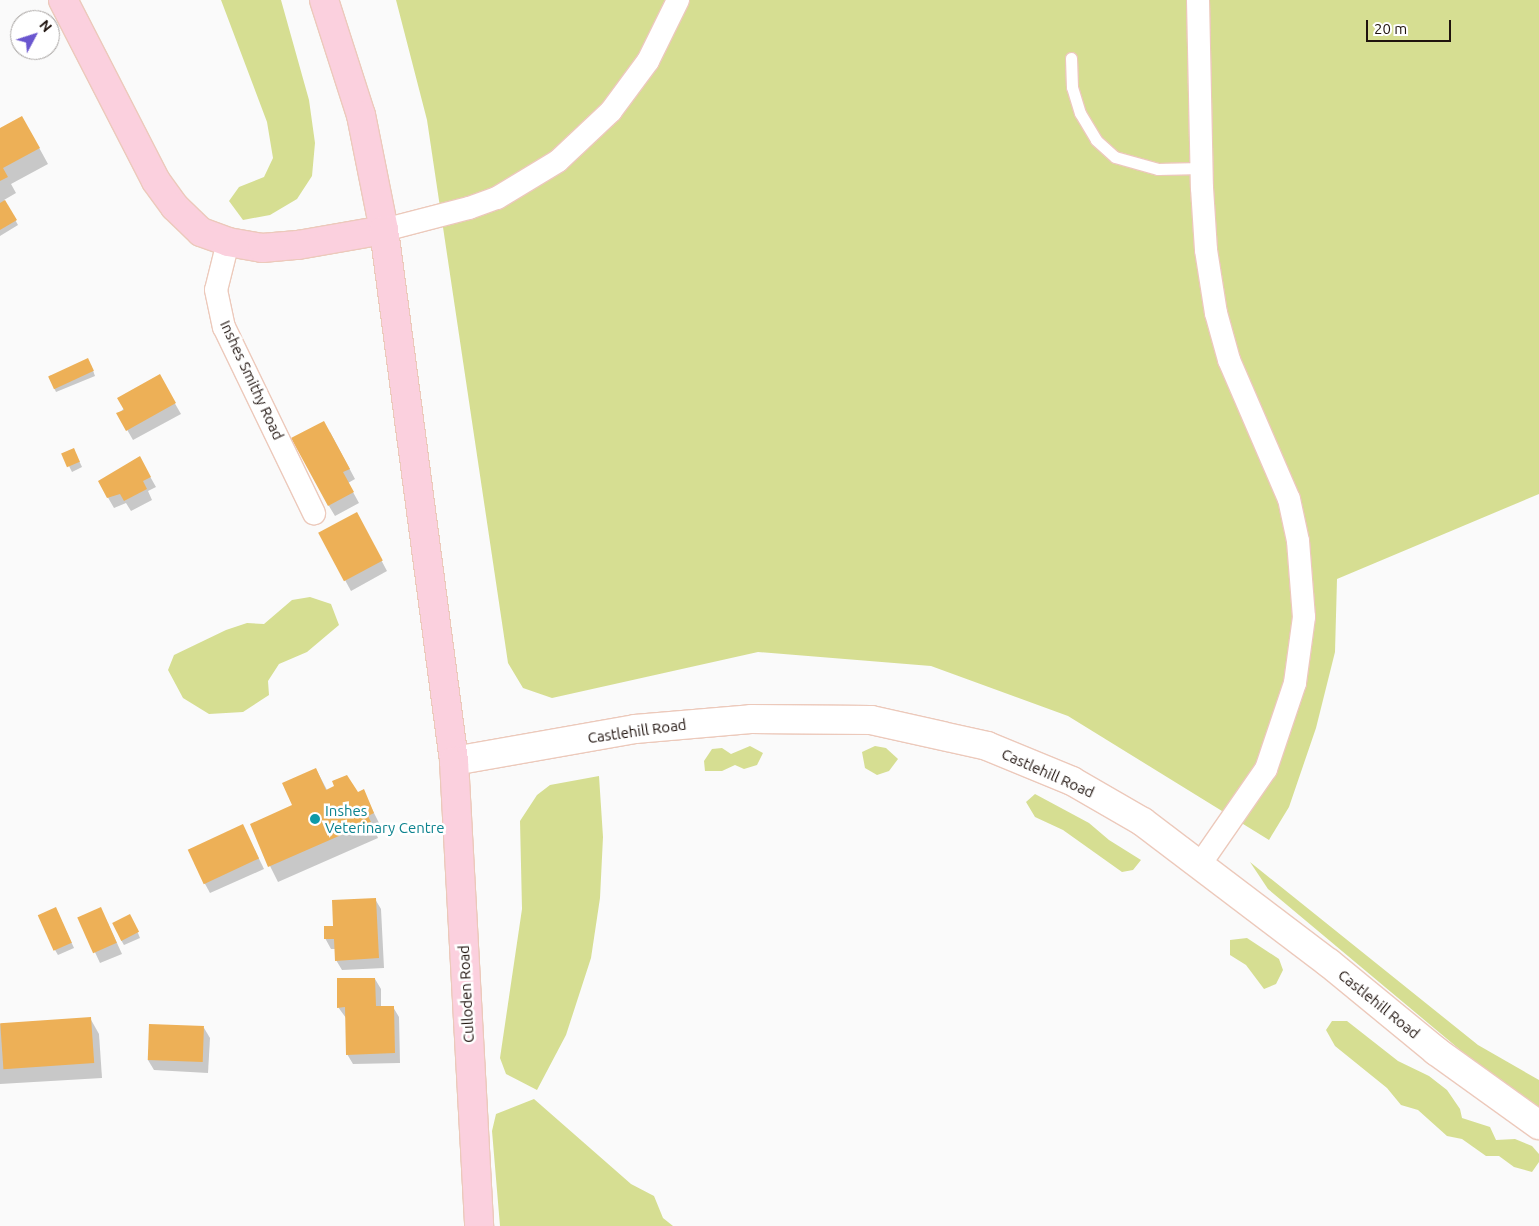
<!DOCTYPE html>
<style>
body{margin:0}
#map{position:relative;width:1539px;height:1226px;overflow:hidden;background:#fafafa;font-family:Ubuntu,sans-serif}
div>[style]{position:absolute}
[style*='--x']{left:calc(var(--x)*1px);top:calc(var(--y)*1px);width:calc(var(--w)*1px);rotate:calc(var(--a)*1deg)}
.green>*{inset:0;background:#d6de92}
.shadow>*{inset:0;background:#0003}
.building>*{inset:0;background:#edb057;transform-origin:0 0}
.roads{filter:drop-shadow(1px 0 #ecc9bb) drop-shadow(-1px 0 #ecc9bb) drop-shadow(0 1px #ecc9bb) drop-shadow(0 -1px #ecc9bb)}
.service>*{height:11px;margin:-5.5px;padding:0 5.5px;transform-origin:5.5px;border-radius:5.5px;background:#fff}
.minor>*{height:22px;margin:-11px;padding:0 11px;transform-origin:11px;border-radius:11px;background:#fff}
.tertiary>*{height:28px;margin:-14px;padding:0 14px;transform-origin:14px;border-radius:14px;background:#fff}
.secondary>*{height:28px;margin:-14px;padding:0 14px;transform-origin:14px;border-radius:14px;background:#fbd0de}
.dots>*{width:14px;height:14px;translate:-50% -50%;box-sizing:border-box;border:2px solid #fff;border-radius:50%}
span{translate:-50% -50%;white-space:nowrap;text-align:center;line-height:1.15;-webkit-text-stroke:5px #fff;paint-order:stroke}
.street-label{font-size:15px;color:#1f130e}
.culture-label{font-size:15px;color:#0d838f}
.left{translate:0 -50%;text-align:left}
.north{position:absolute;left:10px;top:10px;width:50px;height:50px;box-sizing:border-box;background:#fff;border:1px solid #a5a19f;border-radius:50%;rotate:50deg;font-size:14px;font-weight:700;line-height:20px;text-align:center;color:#1f130e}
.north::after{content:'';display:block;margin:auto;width:18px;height:22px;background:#6a56cf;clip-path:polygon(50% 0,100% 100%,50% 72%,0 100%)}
.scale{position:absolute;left:1366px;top:20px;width:85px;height:22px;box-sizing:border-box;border:2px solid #1f130e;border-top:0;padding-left:6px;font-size:15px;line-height:18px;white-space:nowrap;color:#1f130e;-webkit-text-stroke:4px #fff;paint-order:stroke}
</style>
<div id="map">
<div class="green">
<div style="clip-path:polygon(221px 0,281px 0,309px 100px,315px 143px,312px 176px,297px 199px,270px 215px,243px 220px,229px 201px,239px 187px,264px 177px,273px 158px,267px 122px)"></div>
<div style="clip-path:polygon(396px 0,1539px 0,1539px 494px,1337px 579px,1335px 652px,1316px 728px,1289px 807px,1269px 840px,1068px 716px,931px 666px,758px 652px,552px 698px,523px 688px,508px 663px,427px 120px)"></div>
<div style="clip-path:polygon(310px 597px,331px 604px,339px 625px,307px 652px,279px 664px,268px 681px,269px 695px,243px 712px,209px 714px,183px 698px,168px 670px,174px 655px,226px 630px,247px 623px,264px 624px,292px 600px)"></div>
<div style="clip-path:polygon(750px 746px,763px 753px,757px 765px,744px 769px,735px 765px,722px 771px,705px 771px,704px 761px,712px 749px,722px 748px,731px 754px)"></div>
<div style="clip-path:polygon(875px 746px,886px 748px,898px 759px,889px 771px,877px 775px,865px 768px,862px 752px)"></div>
<div style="clip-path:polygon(599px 776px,603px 837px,600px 898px,591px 958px,566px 1035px,537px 1090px,506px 1074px,500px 1058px,522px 909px,520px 821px,537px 795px,550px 785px)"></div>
<div style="clip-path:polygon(1035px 794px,1089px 823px,1109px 840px,1141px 860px,1133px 870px,1122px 872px,1063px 830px,1035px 817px,1026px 802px)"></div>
<div style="clip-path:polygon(1250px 862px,1478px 1045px,1539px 1080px,1539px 1116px,1268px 889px)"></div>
<div style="clip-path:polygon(1247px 938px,1279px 959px,1283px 970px,1276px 984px,1264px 989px,1246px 965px,1230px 955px,1230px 940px)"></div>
<div style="clip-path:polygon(1332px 1021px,1347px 1021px,1398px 1061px,1429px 1076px,1447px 1090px,1460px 1109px,1462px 1118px,1490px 1127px,1496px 1140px,1515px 1139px,1532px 1146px,1539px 1154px,1539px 1162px,1532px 1172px,1514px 1167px,1499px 1156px,1486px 1156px,1462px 1139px,1447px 1136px,1418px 1110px,1401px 1105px,1387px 1088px,1335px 1046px,1326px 1030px)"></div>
<div style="clip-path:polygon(534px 1099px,631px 1184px,654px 1196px,663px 1218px,673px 1226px,500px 1226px,492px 1131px,496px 1114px)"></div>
</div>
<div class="shadow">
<div style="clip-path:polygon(0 130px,31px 133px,48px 164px,11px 184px,16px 193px,4px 200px,18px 225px,0 236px)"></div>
<div style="clip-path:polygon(91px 365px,95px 376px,56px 392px,49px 376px)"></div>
<div style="clip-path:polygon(159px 376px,181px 414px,133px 440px,118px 414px)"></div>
<div style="clip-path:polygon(330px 432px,355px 479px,348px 483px,359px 503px,335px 516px,329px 506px)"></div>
<div style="clip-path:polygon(63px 454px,76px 454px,82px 467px,72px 472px)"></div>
<div style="clip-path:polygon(139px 457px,156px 487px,148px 491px,152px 500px,131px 511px,126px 503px,114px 508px,99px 482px)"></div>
<div style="clip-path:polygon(362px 524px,387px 571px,351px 591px,345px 580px)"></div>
<div style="clip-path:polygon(316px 769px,327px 790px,357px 794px,363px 791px,382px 829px,375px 831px,378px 838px,278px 882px,270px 866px,293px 806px)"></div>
<div style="clip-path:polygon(243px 826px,264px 869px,210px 893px,204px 882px)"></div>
<div style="clip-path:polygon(375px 899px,381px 909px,384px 968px,342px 970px,336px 960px,335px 949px,331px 949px,325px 938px,334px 927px)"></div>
<div style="clip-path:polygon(58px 913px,74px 948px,58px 955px,55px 950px)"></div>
<div style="clip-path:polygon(79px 918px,106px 919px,122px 954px,100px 963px)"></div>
<div style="clip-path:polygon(133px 921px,140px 938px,124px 945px,121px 940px)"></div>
<div style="clip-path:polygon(375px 979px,381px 989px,381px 1007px,393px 1007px,399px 1017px,400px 1063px,353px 1064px,347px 1054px,346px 1018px,338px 1007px)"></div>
<div style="clip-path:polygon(90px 1018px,99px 1034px,102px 1078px,0 1084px,0 1024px)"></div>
<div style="clip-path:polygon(204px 1028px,210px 1038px,208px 1073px,154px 1070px,148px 1060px)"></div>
</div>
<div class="building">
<div style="clip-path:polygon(22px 116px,40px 148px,3px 168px,8px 177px,0 181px,0 128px)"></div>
<div style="clip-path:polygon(5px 200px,17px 220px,0 230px,0 203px)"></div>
<div style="left:88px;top:358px;width:14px;height:44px;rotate:65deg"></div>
<div style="clip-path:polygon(160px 374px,176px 403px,126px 431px,116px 413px,124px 410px,117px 398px)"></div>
<div style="clip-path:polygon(324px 421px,350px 469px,343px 472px,354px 492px,328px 506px,291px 438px)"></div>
<div style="left:74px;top:448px;width:15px;height:14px;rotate:67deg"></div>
<div style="clip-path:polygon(140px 456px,151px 477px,143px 481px,147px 489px,124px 501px,120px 494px,107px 498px,98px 481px)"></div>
<div style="left:357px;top:512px;width:55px;height:44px;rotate:62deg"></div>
<div style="clip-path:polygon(316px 768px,326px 790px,334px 786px,332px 781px,347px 775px,358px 792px,364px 789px,374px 813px,368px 816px,371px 822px,268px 867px,250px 824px,292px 805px,282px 783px)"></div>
<div style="left:243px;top:824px;width:38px;height:61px;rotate:65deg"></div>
<div style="clip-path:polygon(376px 898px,379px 958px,335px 961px,334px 939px,324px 939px,324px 926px,333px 926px,332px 900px)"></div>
<div style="left:56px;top:907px;width:39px;height:20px;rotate:66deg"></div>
<div style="left:101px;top:907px;width:39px;height:26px;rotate:66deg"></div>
<div style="left:130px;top:914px;width:20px;height:20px;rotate:63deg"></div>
<div style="clip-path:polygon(337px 978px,375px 978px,376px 1006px,394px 1006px,395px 1053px,346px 1055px,345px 1007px,337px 1008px)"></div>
<div style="left:91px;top:1017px;width:46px;height:91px;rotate:86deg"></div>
<div style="left:149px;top:1024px;width:55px;height:36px;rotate:2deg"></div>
</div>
<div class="roads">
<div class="service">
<div style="--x:1071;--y:58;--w:29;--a:88"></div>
<div style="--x:1072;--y:87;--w:27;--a:73"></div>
<div style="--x:1080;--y:113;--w:31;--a:59"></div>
<div style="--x:1096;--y:140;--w:25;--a:42"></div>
<div style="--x:1115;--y:157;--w:45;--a:15.6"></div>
<div style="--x:1158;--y:169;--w:43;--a:-1.3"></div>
</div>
<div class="minor">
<div style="--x:1198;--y:0;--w:188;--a:88.8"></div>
<div style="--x:1202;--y:188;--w:62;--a:86.3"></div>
<div style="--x:1206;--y:250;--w:64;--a:81"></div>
<div style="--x:1216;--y:313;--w:49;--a:74.5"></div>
<div style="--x:1229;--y:360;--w:151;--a:66.7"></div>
<div style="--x:1289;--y:499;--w:43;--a:77.9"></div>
<div style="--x:1298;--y:541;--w:76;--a:85.5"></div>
<div style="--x:1304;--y:617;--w:67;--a:97.8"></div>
<div style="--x:1295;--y:683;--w:91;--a:108.6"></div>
<div style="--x:1266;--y:769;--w:114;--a:124.7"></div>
<div style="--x:384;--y:230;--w:88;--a:-14.5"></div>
<div style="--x:469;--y:208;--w:30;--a:-20"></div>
<div style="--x:497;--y:198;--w:71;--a:-31.2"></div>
<div style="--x:558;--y:161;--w:73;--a:-43.3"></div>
<div style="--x:611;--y:111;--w:62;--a:-53.5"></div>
<div style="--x:648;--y:61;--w:68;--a:-63.8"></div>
<div style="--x:228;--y:242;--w:49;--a:104"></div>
<div style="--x:216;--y:290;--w:38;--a:78"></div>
<div style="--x:224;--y:327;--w:207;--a:64.2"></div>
</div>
<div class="tertiary">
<div style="--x:454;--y:761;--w:184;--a:-10"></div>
<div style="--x:635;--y:729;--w:116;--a:-4.9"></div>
<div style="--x:751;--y:719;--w:120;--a:0.5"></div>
<div style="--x:871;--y:720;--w:119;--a:12.6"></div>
<div style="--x:987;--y:746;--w:92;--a:22.4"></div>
<div style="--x:1072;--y:781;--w:82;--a:30"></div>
<div style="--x:1143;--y:822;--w:233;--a:37.2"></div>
<div style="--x:1329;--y:963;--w:139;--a:39.4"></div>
<div style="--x:1436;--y:1051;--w:127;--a:35.7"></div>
</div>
<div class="secondary">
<div style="--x:63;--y:0;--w:203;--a:62.8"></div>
<div style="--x:156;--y:181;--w:32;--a:54"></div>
<div style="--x:175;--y:207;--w:36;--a:44"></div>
<div style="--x:201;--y:232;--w:29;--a:20"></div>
<div style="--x:228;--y:242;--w:35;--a:10"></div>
<div style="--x:262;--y:248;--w:36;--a:-5"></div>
<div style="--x:298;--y:245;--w:87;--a:-9.9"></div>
<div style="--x:324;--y:0;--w:121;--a:72.2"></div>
<div style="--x:361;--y:115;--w:117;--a:78.7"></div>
<div style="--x:384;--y:230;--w:536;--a:82.49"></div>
<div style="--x:454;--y:761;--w:466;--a:86.9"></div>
</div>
</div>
<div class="dots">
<div style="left:315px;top:819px;background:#0f9aa8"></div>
</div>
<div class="street-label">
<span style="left:252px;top:380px;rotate:65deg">Inshes Smithy Road</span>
<span style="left:637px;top:731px;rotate:-8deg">Castlehill Road</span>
<span style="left:1048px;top:773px;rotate:24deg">Castlehill Road</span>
<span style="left:466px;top:994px;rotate:-93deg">Culloden Road</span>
<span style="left:1379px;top:1004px;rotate:39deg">Castlehill Road</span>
</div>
<div class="culture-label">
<span class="left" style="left:325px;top:819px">Inshes<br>Veterinary Centre</span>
</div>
<div class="north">N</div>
<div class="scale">20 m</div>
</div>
